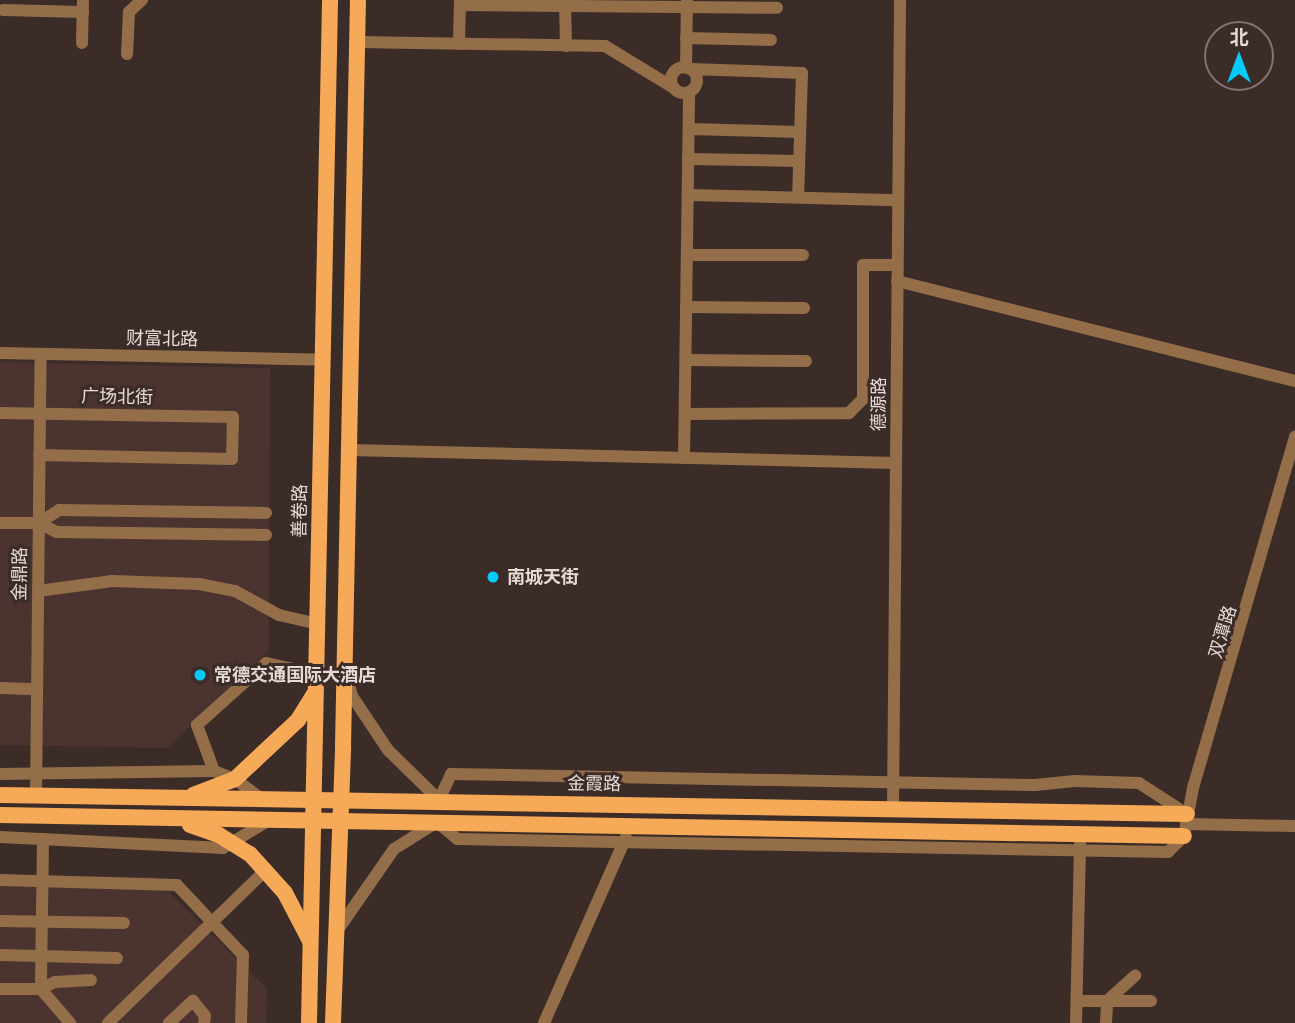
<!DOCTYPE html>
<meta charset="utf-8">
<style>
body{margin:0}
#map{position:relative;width:1295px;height:1023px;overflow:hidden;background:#3c2c28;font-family:Quicksand,"Noto Sans SC",sans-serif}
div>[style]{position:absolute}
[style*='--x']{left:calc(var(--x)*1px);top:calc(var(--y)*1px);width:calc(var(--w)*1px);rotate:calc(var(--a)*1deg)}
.built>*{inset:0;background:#4b332f}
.minor>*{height:12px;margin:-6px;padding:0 6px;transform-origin:6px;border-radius:6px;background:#936e49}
.minor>.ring{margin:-6px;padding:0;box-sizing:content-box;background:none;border:12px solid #936e49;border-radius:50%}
.major>*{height:16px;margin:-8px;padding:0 8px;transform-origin:8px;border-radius:8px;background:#f6a957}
.dots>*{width:19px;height:19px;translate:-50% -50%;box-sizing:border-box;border:4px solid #3c2c28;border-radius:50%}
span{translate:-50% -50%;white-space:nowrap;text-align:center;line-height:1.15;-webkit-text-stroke:6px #3c2c28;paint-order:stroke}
.street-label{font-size:18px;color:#e5dad8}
.poi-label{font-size:18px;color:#e5dad8;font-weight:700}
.left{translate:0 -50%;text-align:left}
.north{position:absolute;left:1204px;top:21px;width:70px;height:70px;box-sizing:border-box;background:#3c2c28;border:2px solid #80726e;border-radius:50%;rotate:0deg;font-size:19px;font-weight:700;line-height:28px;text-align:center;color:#e5dad8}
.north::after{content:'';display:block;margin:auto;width:24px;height:32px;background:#04cbf9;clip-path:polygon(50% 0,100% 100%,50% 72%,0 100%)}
</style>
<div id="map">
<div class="built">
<div style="clip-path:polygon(0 362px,270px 368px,269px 650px,167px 748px,0 745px)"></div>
<div style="clip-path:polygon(0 875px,154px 877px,267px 989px,266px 1023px,0 1023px)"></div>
</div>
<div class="minor">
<div style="--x:565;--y:0;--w:46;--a:88.8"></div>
<div style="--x:460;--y:5;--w:317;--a:0.5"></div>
<div style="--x:3;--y:10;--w:80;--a:1.4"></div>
<div style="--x:686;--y:38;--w:85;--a:1.3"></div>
<div style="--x:357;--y:42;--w:248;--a:0.9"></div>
<div style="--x:605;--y:46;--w:81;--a:31.3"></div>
<div style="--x:82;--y:43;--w:43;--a:-88.7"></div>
<div style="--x:459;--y:44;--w:44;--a:-88.7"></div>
<div style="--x:127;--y:54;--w:42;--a:-87.3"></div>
<div style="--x:129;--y:12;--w:18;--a:-43"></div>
<div class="ring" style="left:671px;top:67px;width:14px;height:14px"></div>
<div style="--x:686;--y:68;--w:68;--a:-89.2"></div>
<div style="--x:690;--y:69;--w:112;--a:2"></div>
<div style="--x:802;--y:73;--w:124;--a:91.8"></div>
<div style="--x:689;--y:129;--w:111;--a:1.5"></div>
<div style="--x:688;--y:159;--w:111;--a:1"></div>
<div style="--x:688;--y:195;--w:210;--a:1.4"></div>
<div style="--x:687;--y:255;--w:116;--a:0"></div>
<div style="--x:897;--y:281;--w:410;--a:14.1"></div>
<div style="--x:686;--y:307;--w:118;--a:0.5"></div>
<div style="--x:0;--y:353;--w:323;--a:1.2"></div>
<div style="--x:686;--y:360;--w:120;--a:0.5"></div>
<div style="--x:0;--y:413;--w:233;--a:1"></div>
<div style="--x:233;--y:417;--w:42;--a:91.4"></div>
<div style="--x:232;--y:459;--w:193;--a:-178.8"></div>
<div style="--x:685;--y:414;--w:164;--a:-0.3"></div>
<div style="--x:849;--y:413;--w:20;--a:-45"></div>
<div style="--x:863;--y:399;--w:134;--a:-90"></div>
<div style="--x:863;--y:265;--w:34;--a:0"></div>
<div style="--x:349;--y:450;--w:547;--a:1.36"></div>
<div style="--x:684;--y:458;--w:366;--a:-89.2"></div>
<div style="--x:0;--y:523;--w:39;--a:0"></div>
<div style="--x:39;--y:523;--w:24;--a:-33"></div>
<div style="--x:59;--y:510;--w:207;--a:0.8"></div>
<div style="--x:39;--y:523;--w:20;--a:27"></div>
<div style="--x:57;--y:532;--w:209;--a:0.8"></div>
<div style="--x:38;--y:591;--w:75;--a:-7.7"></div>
<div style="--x:112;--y:581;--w:87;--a:2"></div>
<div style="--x:199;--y:584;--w:37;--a:11"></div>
<div style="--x:235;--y:591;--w:50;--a:28.6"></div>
<div style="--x:279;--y:615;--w:39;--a:13"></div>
<div style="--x:348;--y:680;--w:16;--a:76"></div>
<div style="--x:352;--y:696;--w:65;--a:56.3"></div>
<div style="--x:388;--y:750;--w:71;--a:44.4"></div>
<div style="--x:439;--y:800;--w:29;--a:-65"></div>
<div style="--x:451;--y:774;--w:584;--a:1.08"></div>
<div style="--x:1035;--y:785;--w:40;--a:-5.7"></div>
<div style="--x:1075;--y:781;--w:64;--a:1.8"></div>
<div style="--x:1139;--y:783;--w:57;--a:32.9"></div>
<div style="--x:0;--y:688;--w:37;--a:2"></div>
<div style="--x:214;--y:771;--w:49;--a:-110.3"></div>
<div style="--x:197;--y:725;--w:93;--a:-41.9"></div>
<div style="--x:266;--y:663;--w:51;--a:12.4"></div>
<div style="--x:0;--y:774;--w:214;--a:-0.8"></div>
<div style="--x:214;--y:771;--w:22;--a:21"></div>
<div style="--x:235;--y:779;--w:35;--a:37"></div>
<div style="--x:36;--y:795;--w:441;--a:-89.4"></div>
<div style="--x:893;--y:808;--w:808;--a:-89.5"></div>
<div style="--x:1186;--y:824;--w:109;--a:1.1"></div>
<div style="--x:0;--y:837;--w:223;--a:2.8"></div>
<div style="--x:223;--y:848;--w:50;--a:-31.2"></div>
<div style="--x:43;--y:839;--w:150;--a:90.8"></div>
<div style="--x:41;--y:989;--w:45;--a:49.5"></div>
<div style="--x:0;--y:880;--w:177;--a:1.6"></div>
<div style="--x:177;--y:885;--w:96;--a:46.7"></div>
<div style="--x:243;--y:955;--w:68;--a:91.7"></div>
<div style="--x:0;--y:921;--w:124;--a:0.9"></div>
<div style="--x:337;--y:931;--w:100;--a:-55.2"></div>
<div style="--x:394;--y:849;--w:51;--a:-32.1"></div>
<div style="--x:437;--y:822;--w:26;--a:40"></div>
<div style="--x:457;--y:839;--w:711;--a:1.05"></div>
<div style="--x:1168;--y:852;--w:23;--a:-45"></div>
<div style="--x:1184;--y:836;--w:49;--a:-79.4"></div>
<div style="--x:1193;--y:788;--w:366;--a:-73.8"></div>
<div style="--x:0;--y:955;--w:117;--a:1.5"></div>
<div style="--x:0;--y:989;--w:41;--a:0"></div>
<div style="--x:41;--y:989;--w:16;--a:-27"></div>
<div style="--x:55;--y:982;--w:36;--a:-3"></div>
<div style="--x:1077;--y:1001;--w:74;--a:0"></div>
<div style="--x:108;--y:1023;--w:219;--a:-44.1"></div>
<div style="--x:169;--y:1023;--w:33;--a:-43"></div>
<div style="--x:193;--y:1001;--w:19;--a:51"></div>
<div style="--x:205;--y:1016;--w:7;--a:98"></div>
<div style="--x:544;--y:1023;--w:203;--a:-66.2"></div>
<div style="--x:1076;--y:1023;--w:182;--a:-88.7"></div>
<div style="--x:1106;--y:1023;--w:22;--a:-87"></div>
<div style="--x:1107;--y:1001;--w:38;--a:-42"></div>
</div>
<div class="major">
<div style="--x:0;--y:795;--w:1187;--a:0.92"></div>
<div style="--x:193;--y:795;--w:45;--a:-20.9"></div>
<div style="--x:235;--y:779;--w:86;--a:-43.1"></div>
<div style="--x:298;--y:720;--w:32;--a:-58"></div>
<div style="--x:0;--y:815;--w:1184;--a:1.02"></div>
<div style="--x:190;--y:825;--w:31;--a:19"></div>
<div style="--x:219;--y:835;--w:36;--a:32"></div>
<div style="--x:250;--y:854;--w:52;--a:48.1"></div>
<div style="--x:285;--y:893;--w:54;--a:62.5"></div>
<div style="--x:309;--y:1023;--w:1023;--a:-88.82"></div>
<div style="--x:333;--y:1023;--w:277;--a:-87.9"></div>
<div style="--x:343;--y:746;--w:746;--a:-88.85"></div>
</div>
<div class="dots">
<div style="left:493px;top:577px;background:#04cbf9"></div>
<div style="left:200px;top:675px;background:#04cbf9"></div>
</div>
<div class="street-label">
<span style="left:162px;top:339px;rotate:1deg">财富北路</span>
<span style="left:117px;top:397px;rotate:1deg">广场北街</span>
<span style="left:879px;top:404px;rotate:-90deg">德源路</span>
<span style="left:300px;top:511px;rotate:-89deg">善卷路</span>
<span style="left:20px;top:574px;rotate:-89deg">金鼎路</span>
<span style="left:1223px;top:632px;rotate:-73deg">双潭路</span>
<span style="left:594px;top:784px;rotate:1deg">金霞路</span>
</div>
<div class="poi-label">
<span class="left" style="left:507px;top:577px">南城天街</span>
<span class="left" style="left:214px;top:675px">常德交通国际大酒店</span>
</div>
<div class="north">北</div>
</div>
